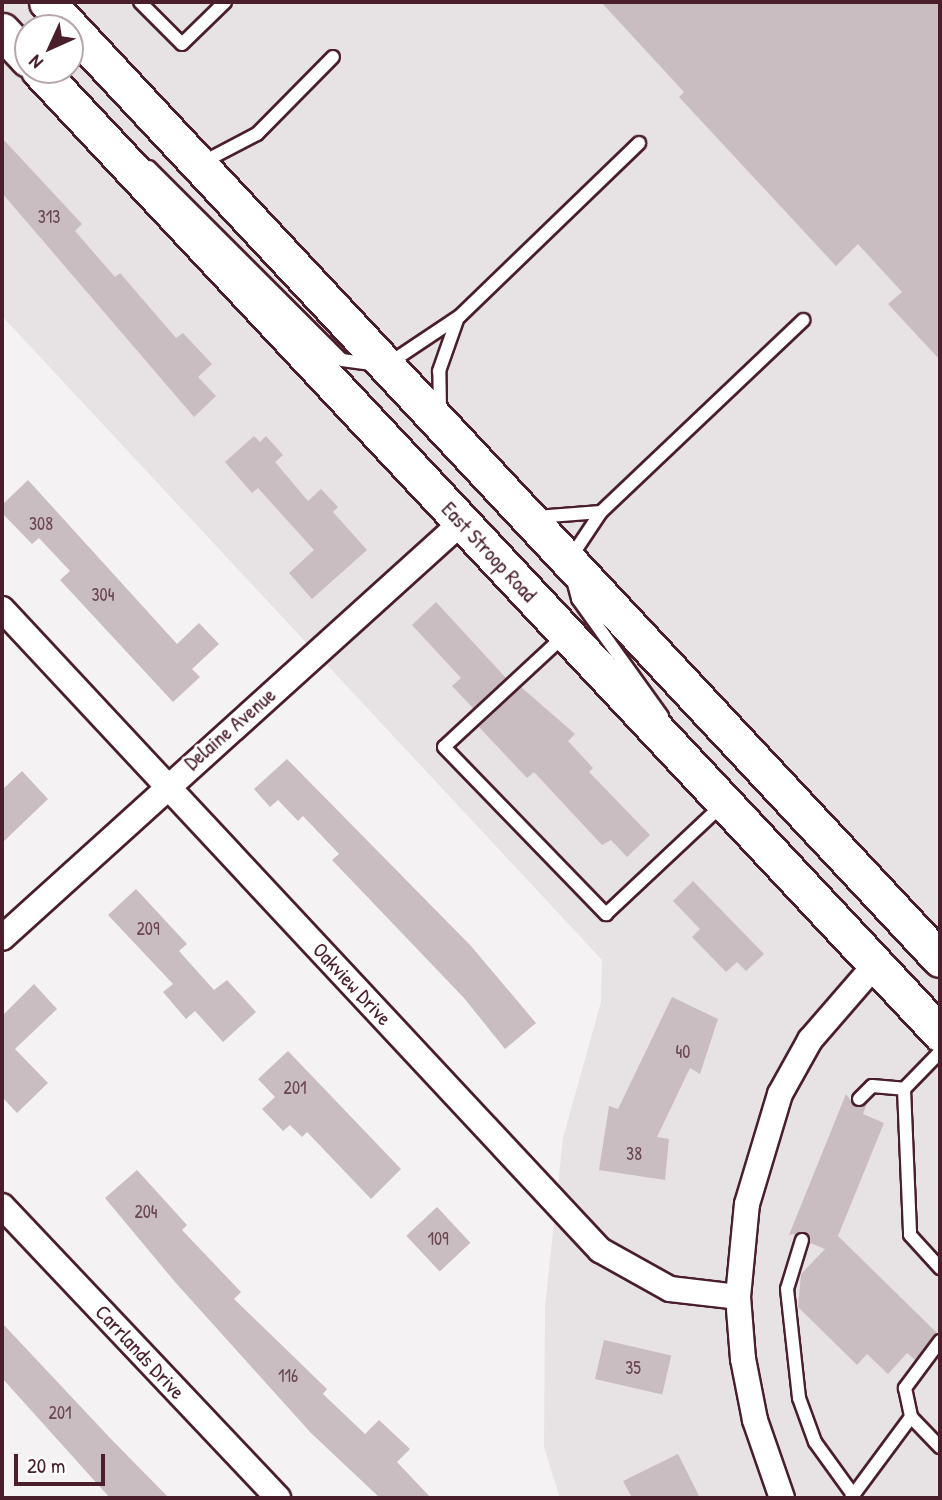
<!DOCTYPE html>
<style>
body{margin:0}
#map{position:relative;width:942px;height:1500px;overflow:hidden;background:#f4f2f2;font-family:"Patrick Hand",sans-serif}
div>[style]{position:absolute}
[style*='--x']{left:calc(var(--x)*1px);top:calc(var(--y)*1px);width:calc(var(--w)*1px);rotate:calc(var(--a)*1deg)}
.built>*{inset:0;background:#e7e2e3}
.building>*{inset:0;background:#cabdc1;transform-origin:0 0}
.roads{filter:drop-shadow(2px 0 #4a1f2b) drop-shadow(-2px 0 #4a1f2b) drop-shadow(0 2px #4a1f2b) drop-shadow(0 -2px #4a1f2b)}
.service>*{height:12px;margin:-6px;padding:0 6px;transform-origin:6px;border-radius:6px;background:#fff}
.minor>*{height:24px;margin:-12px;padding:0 12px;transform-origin:12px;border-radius:12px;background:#fff}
.secondary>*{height:35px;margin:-17.5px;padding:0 17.5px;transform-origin:17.5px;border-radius:17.5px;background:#fff}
span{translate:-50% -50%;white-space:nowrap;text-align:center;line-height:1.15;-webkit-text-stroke:5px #fff;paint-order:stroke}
.number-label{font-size:18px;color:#6a4650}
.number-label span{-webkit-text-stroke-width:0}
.street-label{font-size:21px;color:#4a1f2b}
.frame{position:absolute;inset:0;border:4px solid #4a1f2b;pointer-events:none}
.north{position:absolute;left:14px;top:14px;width:70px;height:70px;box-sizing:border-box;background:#fff;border:2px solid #b7a5aa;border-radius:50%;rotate:225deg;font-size:19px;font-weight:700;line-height:28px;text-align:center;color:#4a1f2b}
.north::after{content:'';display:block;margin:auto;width:24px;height:32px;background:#4a1f2b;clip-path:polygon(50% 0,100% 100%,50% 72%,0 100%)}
.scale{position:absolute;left:14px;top:1454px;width:91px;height:32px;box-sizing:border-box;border:4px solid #4a1f2b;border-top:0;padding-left:9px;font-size:21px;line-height:24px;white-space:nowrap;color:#4a1f2b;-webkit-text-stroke:5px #fff;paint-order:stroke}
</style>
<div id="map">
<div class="built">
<div style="clip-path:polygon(evenodd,2px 2px,940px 2px,940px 1498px,560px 1498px,544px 1447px,545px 1307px,563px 1138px,601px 1002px,602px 960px,2px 316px,2px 2px,28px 28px,70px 28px,70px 70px,28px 70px,28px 28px)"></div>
</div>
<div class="building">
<div style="clip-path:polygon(601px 2px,940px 2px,940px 360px,888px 304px,902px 292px,858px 244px,836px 266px,679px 97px,684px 92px)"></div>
<div style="clip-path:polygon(2px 138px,82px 224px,75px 231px,115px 277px,120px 273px,176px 338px,183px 333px,212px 364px,198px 377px,216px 396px,194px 417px,2px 193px)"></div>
<div style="clip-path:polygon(254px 436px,260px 442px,266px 436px,283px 455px,275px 462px,308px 501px,321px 489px,338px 507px,333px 512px,367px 550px,312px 599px,289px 573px,314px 550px,258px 488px,252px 493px,225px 462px)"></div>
<div style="clip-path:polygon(28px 480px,177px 644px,199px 623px,219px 644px,192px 669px,200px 677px,173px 702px,60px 580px,70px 571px,39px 538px,32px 544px,2px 513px,2px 505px)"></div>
<div style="clip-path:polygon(436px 602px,506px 678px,473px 708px,452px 686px,461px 678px,412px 625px)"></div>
<div style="clip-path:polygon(521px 687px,575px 734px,568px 741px,593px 768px,589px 772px,650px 835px,627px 857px,611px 840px,602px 845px,534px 772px,527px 778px,479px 727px)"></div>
<div style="clip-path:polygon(287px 759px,471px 946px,536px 1023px,505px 1049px,464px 998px,332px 860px,339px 854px,303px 816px,298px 821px,278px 800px,270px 807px,254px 789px)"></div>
<div style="clip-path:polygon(22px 771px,48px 799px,2px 843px,2px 790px)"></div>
<div style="clip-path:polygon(693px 881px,764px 954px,746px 971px,737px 962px,726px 972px,692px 937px,700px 929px,673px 901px)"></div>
<div style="clip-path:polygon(136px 889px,187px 944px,179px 951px,214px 990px,227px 980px,256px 1012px,223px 1042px,195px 1011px,186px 1019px,163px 992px,173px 984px,108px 915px)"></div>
<div style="clip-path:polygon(34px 984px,57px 1009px,15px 1049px,48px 1083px,17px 1113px,2px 1097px,2px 1016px)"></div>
<div style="clip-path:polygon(672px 997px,718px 1019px,700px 1074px,690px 1068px,657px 1137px,669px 1139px,665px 1180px,599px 1170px,609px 1106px,618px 1109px)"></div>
<div style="clip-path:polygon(288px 1051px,401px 1169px,371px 1199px,307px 1132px,302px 1137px,290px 1125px,283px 1131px,262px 1109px,275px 1097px,258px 1079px)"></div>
<div style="clip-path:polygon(846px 1094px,856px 1107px,867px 1103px,863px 1114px,884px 1123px,838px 1236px,937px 1333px,915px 1360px,907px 1353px,888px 1374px,867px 1354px,857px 1365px,798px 1307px,801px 1274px,825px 1249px,810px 1243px,805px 1232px,789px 1235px)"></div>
<div style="clip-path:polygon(137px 1170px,187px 1225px,182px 1230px,241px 1292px,234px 1299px,327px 1389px,323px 1394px,365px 1434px,379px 1420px,410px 1449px,397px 1462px,431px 1498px,380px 1498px,311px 1433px,175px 1282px,105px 1198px)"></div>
<div style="left:437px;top:1207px;width:49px;height:42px;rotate:47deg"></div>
<div style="clip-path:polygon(2px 1323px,112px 1440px,169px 1498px,110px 1498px,2px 1378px)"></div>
<div style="left:604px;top:1340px;width:69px;height:40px;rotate:13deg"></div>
<div style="clip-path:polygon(678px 1454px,700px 1498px,632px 1498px,623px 1481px)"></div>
</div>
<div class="roads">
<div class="service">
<div style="--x:140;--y:2;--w:59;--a:45"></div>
<div style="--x:182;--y:44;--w:60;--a:-44.3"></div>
<div style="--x:201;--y:155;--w:10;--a:17"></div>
<div style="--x:211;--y:158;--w:52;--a:-27.6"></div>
<div style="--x:257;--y:134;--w:108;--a:-45.4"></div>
<div style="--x:149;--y:167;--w:273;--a:45"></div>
<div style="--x:342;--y:360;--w:43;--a:7.9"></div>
<div style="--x:385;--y:366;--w:90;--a:-33.7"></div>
<div style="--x:460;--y:316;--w:249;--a:-44"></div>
<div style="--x:440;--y:410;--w:39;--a:-91"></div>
<div style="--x:439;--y:371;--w:54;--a:-70.6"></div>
<div style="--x:536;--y:517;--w:65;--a:-4.4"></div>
<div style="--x:569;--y:560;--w:58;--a:-56.3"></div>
<div style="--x:601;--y:512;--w:279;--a:-43.5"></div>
<div style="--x:573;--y:580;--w:20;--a:75"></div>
<div style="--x:578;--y:599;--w:144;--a:54.3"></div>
<div style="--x:566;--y:634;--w:166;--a:137.2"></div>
<div style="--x:444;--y:747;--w:233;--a:45.9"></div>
<div style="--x:606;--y:914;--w:161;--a:-43.2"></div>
<div style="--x:940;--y:1052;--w:52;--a:134.2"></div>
<div style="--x:904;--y:1089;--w:146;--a:87.6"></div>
<div style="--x:910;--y:1235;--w:45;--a:47.7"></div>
<div style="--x:859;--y:1099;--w:18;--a:-45"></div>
<div style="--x:872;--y:1086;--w:32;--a:5"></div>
<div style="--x:802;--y:1240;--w:51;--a:107"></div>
<div style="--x:787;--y:1289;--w:110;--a:83.7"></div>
<div style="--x:799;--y:1398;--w:47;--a:70"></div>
<div style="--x:815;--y:1442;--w:67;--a:54.2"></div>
<div style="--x:940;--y:1341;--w:59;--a:126.7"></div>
<div style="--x:905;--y:1388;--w:30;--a:78"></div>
<div style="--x:911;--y:1417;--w:42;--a:46"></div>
<div style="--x:851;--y:1498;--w:101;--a:-53.5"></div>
</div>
<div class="minor">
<div style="--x:2;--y:609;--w:877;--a:46.99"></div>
<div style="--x:600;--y:1250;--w:80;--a:29.1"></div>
<div style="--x:670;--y:1289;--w:68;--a:6.7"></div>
<div style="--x:2;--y:938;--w:619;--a:-42.12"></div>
<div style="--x:2;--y:1206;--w:402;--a:46.6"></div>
<div style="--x:782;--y:1498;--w:83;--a:-109.1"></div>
<div style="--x:755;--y:1420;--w:62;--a:-101.1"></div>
<div style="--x:743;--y:1359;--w:62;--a:-94.6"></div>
<div style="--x:738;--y:1297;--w:93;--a:-84.5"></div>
<div style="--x:747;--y:1204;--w:115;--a:-73.3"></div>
<div style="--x:780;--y:1094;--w:62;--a:-60.9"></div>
<div style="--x:810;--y:1040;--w:99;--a:-49.1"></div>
</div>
<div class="secondary">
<div style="--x:47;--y:2;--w:1309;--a:46.98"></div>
<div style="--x:2;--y:31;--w:38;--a:47"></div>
<div style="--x:39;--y:70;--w:1319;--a:46.91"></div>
</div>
</div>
<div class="number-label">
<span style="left:49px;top:217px">313</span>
<span style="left:41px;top:524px">308</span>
<span style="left:103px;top:595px">304</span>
<span style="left:148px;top:929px">209</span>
<span style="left:683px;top:1052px">40</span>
<span style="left:295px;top:1088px">201</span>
<span style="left:634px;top:1154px">38</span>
<span style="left:146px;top:1212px">204</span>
<span style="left:438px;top:1239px">109</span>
<span style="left:633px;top:1368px">35</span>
<span style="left:288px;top:1376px">116</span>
<span style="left:60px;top:1413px">201</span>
</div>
<div class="street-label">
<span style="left:489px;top:552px;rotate:47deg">East Stroop Road</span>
<span style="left:230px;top:729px;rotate:-41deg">Delaine Avenue</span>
<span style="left:352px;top:984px;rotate:47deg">Oakview Drive</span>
<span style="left:140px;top:1352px;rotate:47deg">Carrlands Drive</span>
</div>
<div class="frame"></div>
<div class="north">N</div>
<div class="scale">20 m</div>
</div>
